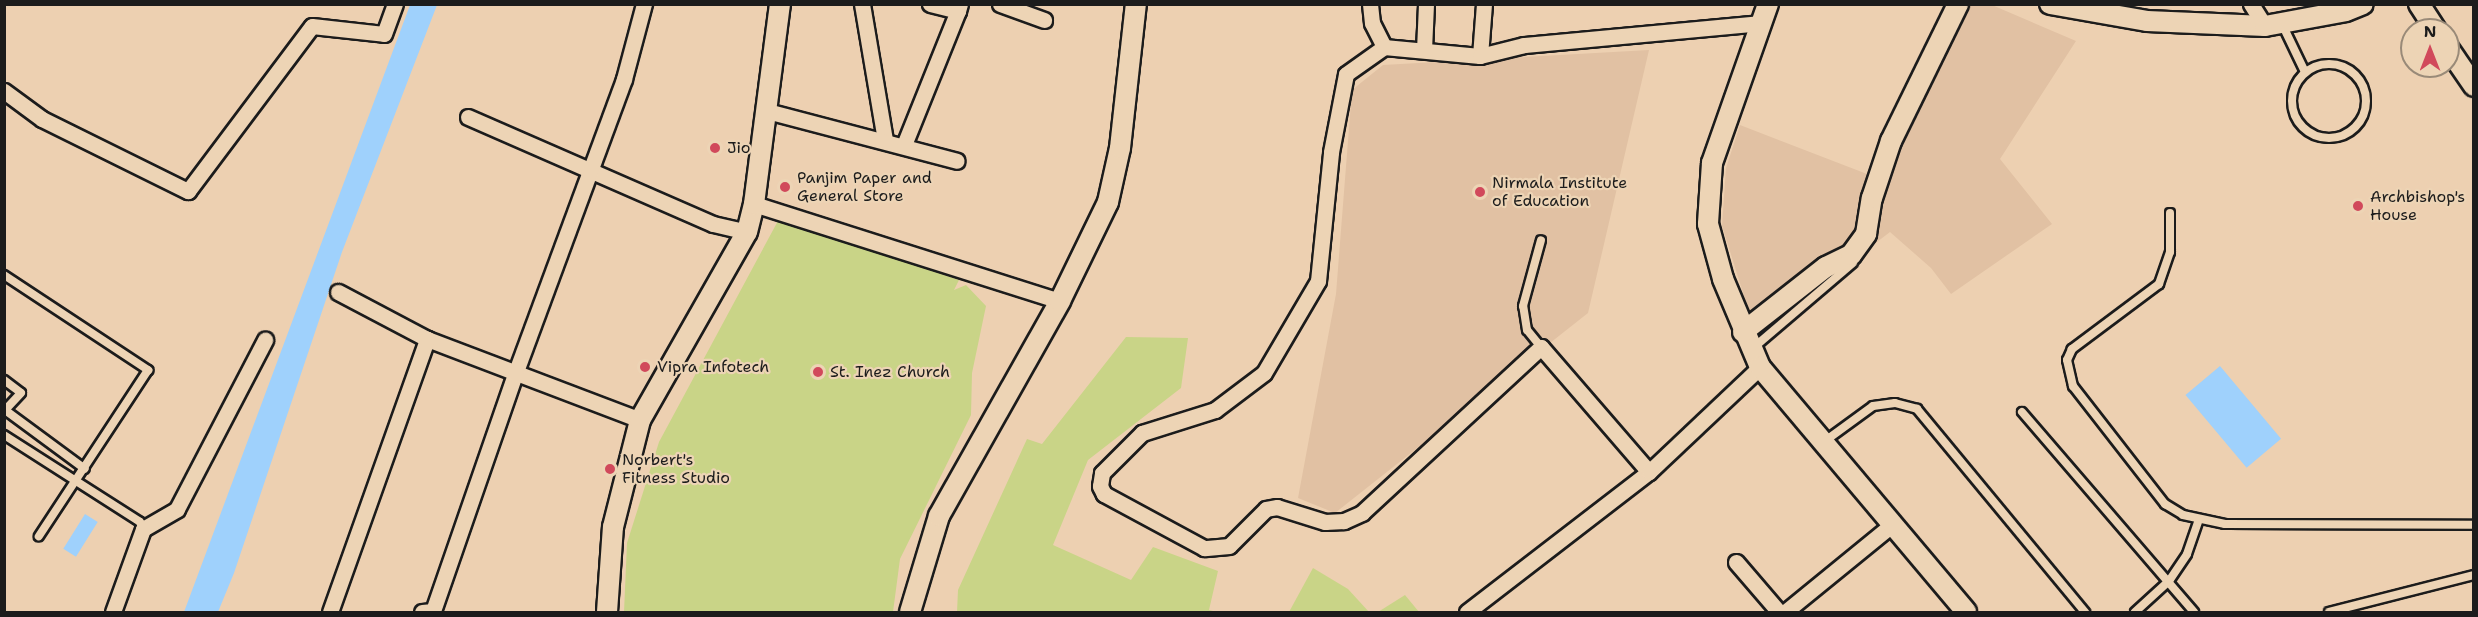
<!DOCTYPE html>
<style>
body{margin:0}
#map{position:relative;width:2478px;height:617px;overflow:hidden;background:#edd0b1;font-family:"Shantell Sans",sans-serif}
div>[style]{position:absolute}
[style*='--x']{left:calc(var(--x)*1px);top:calc(var(--y)*1px);width:calc(var(--w)*1px);rotate:calc(var(--a)*1deg)}
.built>*{inset:0;background:#e1c1a3}
.green>*{inset:0;background:#c9d487}
.water>*{inset:0;background:#9fd1fc;transform-origin:0 0}
.roads{filter:drop-shadow(2px 0 #1c1c1c) drop-shadow(-2px 0 #1c1c1c) drop-shadow(0 2px #1c1c1c) drop-shadow(0 -2px #1c1c1c)}
.lane>*{height:8px;margin:-4px;padding:0 4px;transform-origin:4px;border-radius:4px;background:#edd4b5}
.lane>.ring{margin:-4px;padding:0;box-sizing:content-box;background:none;border:8px solid #edd4b5;border-radius:50%}
.street>*{height:15px;margin:-7.5px;padding:0 7.5px;transform-origin:7.5px;border-radius:7.5px;background:#edd4b5}
.secondary>*{height:20px;margin:-10px;padding:0 10px;transform-origin:10px;border-radius:10px;background:#edd4b5}
.dots>*{width:16px;height:16px;translate:-50% -50%;box-sizing:border-box;border:3px solid #edd4b5;border-radius:50%}
span{translate:-50% -50%;white-space:nowrap;text-align:center;line-height:1.15;-webkit-text-stroke:4.5px #edd4b5;paint-order:stroke}
.poi-label{font-size:16px;color:#1c1c1c}
.left{translate:0 -50%;text-align:left}
.frame{position:absolute;inset:0;border:6px solid #1c1c1c;pointer-events:none}
.north{position:absolute;left:2400px;top:18px;width:60px;height:60px;box-sizing:border-box;background:#edd4b5;border:2px solid #998a78;border-radius:50%;rotate:0deg;font-size:16px;font-weight:700;line-height:24px;text-align:center;color:#1c1c1c}
.north::after{content:'';display:block;margin:auto;width:21px;height:27px;background:#d1495b;clip-path:polygon(50% 0,100% 100%,50% 72%,0 100%)}
</style>
<div id="map">
<div class="built">
<div style="clip-path:polygon(1965px 5px,1992px 5px,2076px 41px,2000px 159px,2052px 224px,1951px 294px,1931px 268px,1890px 232px,1761px 331px,1750px 315px,1722px 226px,1726px 168px,1740px 125px,1880px 179px)"></div>
<div style="clip-path:polygon(1649px 50px,1588px 313px,1335px 513px,1298px 498px,1336px 294px,1352px 90px,1383px 65px)"></div>
</div>
<div class="green">
<div style="clip-path:polygon(779px 219px,959px 280px,954px 290px,966px 285px,986px 306px,972px 373px,971px 415px,900px 559px,893px 612px,624px 612px,627px 543px,659px 442px)"></div>
<div style="clip-path:polygon(1126px 337px,1188px 338px,1181px 388px,1088px 460px,1053px 545px,1131px 580px,1153px 547px,1218px 571px,1209px 610px,1217px 612px,957px 612px,958px 590px,1027px 439px,1042px 444px)"></div>
<div style="clip-path:polygon(1313px 568px,1348px 589px,1369px 612px,1289px 612px)"></div>
<div style="clip-path:polygon(1405px 595px,1419px 612px,1378px 612px)"></div>
</div>
<div class="water">
<div style="clip-path:polygon(410px 5px,437px 5px,342px 252px,234px 573px,218px 612px,184px 612px)"></div>
<div style="left:2220px;top:366px;width:95px;height:45px;rotate:50deg"></div>
<div style="left:85px;top:514px;width:15px;height:41px;rotate:32deg"></div>
</div>
<div class="roads">
<div class="lane">
<div style="--x:2282;--y:24;--w:53;--a:64.4"></div>
<div class="ring" style="left:2292px;top:64px;width:66px;height:66px"></div>
<div style="--x:2170;--y:213;--w:39;--a:90"></div>
<div style="--x:2170;--y:252;--w:34;--a:109"></div>
<div style="--x:2159;--y:284;--w:109;--a:143.2"></div>
<div style="--x:2072;--y:349;--w:12;--a:114"></div>
<div style="--x:2067;--y:360;--w:27;--a:77"></div>
<div style="--x:2073;--y:386;--w:150;--a:52.1"></div>
<div style="--x:2165;--y:504;--w:21;--a:31"></div>
<div style="--x:2183;--y:515;--w:43;--a:12.1"></div>
<div style="--x:2225;--y:524;--w:249;--a:0.2"></div>
<div style="--x:4;--y:275;--w:173;--a:33.4"></div>
<div style="--x:148;--y:370;--w:199;--a:123.3"></div>
<div style="--x:1541;--y:347;--w:22;--a:-129"></div>
<div style="--x:1527;--y:330;--w:24;--a:-99"></div>
<div style="--x:1523;--y:306;--w:68;--a:-74.7"></div>
<div style="--x:1753;--y:348;--w:131;--a:-40.4"></div>
<div style="--x:4;--y:380;--w:21;--a:37"></div>
<div style="--x:21;--y:393;--w:23;--a:133"></div>
<div style="--x:5;--y:410;--w:99;--a:36.4"></div>
<div style="--x:2022;--y:412;--w:264;--a:49.3"></div>
<div style="--x:4;--y:435;--w:161;--a:32.6"></div>
<div style="--x:140;--y:522;--w:8;--a:67"></div>
<div style="--x:1825;--y:441;--w:59;--a:-36.1"></div>
<div style="--x:1873;--y:406;--w:22;--a:-8"></div>
<div style="--x:1895;--y:403;--w:23;--a:15"></div>
<div style="--x:1917;--y:409;--w:264;--a:50.4"></div>
<div style="--x:2135;--y:612;--w:46;--a:-42.4"></div>
<div style="--x:2169;--y:581;--w:32;--a:-56"></div>
<div style="--x:2187;--y:554;--w:36;--a:-71"></div>
<div style="--x:2329;--y:612;--w:150;--a:-14.3"></div>
</div>
<div class="street">
<div style="--x:862;--y:4;--w:138;--a:80.4"></div>
<div style="--x:930;--y:4;--w:29;--a:14"></div>
<div style="--x:958;--y:11;--w:7;--a:-74"></div>
<div style="--x:1000;--y:4;--w:47;--a:20"></div>
<div style="--x:1370;--y:4;--w:19;--a:84"></div>
<div style="--x:1372;--y:23;--w:27;--a:63"></div>
<div style="--x:2251;--y:4;--w:26;--a:58"></div>
<div style="--x:1424;--y:50;--w:46;--a:-87.5"></div>
<div style="--x:1480;--y:56;--w:52;--a:-85.6"></div>
<div style="--x:4;--y:91;--w:47;--a:36.4"></div>
<div style="--x:42;--y:119;--w:163;--a:26.3"></div>
<div style="--x:188;--y:191;--w:206;--a:-53.1"></div>
<div style="--x:312;--y:26;--w:72;--a:6.3"></div>
<div style="--x:384;--y:34;--w:32;--a:-70"></div>
<div style="--x:767;--y:111;--w:196;--a:14.7"></div>
<div style="--x:468;--y:117;--w:267;--a:23.6"></div>
<div style="--x:713;--y:224;--w:35;--a:13"></div>
<div style="--x:904;--y:145;--w:144;--a:-68.1"></div>
<div style="--x:754;--y:204;--w:321;--a:17.6"></div>
<div style="--x:338;--y:292;--w:101;--a:27.8"></div>
<div style="--x:427;--y:339;--w:228;--a:20.8"></div>
<div style="--x:1649;--y:472;--w:165;--a:-130.8"></div>
<div style="--x:1541;--y:347;--w:244;--a:137.2"></div>
<div style="--x:1362;--y:513;--w:20;--a:156"></div>
<div style="--x:1344;--y:521;--w:19;--a:177"></div>
<div style="--x:1325;--y:522;--w:50;--a:-162.6"></div>
<div style="--x:1277;--y:507;--w:11;--a:170"></div>
<div style="--x:1266;--y:509;--w:52;--a:135"></div>
<div style="--x:1229;--y:546;--w:25;--a:175"></div>
<div style="--x:1204;--y:548;--w:114;--a:-151.6"></div>
<div style="--x:1104;--y:494;--w:9;--a:-117"></div>
<div style="--x:1100;--y:486;--w:13;--a:-81"></div>
<div style="--x:1102;--y:473;--w:57;--a:-45"></div>
<div style="--x:1142;--y:433;--w:77;--a:-17.5"></div>
<div style="--x:1215;--y:410;--w:61;--a:-37.1"></div>
<div style="--x:1264;--y:373;--w:107;--a:-59.6"></div>
<div style="--x:1318;--y:281;--w:130;--a:-84.2"></div>
<div style="--x:1331;--y:152;--w:79;--a:-79.1"></div>
<div style="--x:1346;--y:74;--w:47;--a:-35.4"></div>
<div style="--x:1384;--y:47;--w:96;--a:5.4"></div>
<div style="--x:1480;--y:56;--w:45;--a:-14"></div>
<div style="--x:1524;--y:45;--w:239;--a:-5.3"></div>
<div style="--x:1736;--y:562;--w:66;--a:49.3"></div>
<div style="--x:113;--y:612;--w:88;--a:-70.1"></div>
<div style="--x:143;--y:529;--w:39;--a:-30"></div>
<div style="--x:177;--y:509;--w:191;--a:-62.5"></div>
<div style="--x:330;--y:612;--w:290;--a:-70.4"></div>
<div style="--x:422;--y:612;--w:11;--a:-5"></div>
<div style="--x:433;--y:611;--w:251;--a:-70.9"></div>
<div style="--x:515;--y:374;--w:314;--a:-69.7"></div>
<div style="--x:624;--y:79;--w:78;--a:-75.1"></div>
<div style="--x:1467;--y:612;--w:230;--a:-37.6"></div>
<div style="--x:1649;--y:472;--w:153;--a:-43.4"></div>
<div style="--x:1785;--y:612;--w:139;--a:-39.2"></div>
</div>
<div class="secondary">
<div style="--x:1768;--y:4;--w:169;--a:109.4"></div>
<div style="--x:1712;--y:163;--w:61;--a:93.8"></div>
<div style="--x:1708;--y:224;--w:57;--a:74.7"></div>
<div style="--x:1723;--y:279;--w:95;--a:67.2"></div>
<div style="--x:1760;--y:367;--w:320;--a:49.9"></div>
<div style="--x:2050;--y:4;--w:98;--a:9.9"></div>
<div style="--x:2147;--y:21;--w:118;--a:2.4"></div>
<div style="--x:2265;--y:26;--w:82;--a:-10.5"></div>
<div style="--x:2346;--y:11;--w:18;--a:-22"></div>
<div style="--x:2419;--y:4;--w:31;--a:57"></div>
<div style="--x:2448;--y:48;--w:46;--a:55.6"></div>
<div style="--x:1743;--y:332;--w:105;--a:-38.1"></div>
<div style="--x:1826;--y:267;--w:28;--a:-26"></div>
<div style="--x:1851;--y:255;--w:26;--a:-54"></div>
<div style="--x:1866;--y:234;--w:36;--a:-81"></div>
<div style="--x:1872;--y:198;--w:60;--a:-71.6"></div>
<div style="--x:1891;--y:141;--w:153;--a:-63.9"></div>
<div style="--x:607;--y:612;--w:85;--a:-86"></div>
<div style="--x:613;--y:527;--w:110;--a:-75.8"></div>
<div style="--x:640;--y:420;--w:216;--a:-60.4"></div>
<div style="--x:747;--y:232;--w:29;--a:-76"></div>
<div style="--x:754;--y:204;--w:202;--a:-82.6"></div>
<div style="--x:910;--y:612;--w:100;--a:-73.2"></div>
<div style="--x:939;--y:516;--w:247;--a:-60.6"></div>
<div style="--x:1060;--y:301;--w:110;--a:-64.1"></div>
<div style="--x:1108;--y:202;--w:55;--a:-77.5"></div>
<div style="--x:1120;--y:148;--w:145;--a:-83.7"></div>
</div>
</div>
<div class="dots">
<div style="left:715px;top:148px;background:#d1495b"></div>
<div style="left:785px;top:187px;background:#d1495b"></div>
<div style="left:1480px;top:192px;background:#d1495b"></div>
<div style="left:2358px;top:206px;background:#d1495b"></div>
<div style="left:645px;top:367px;background:#d1495b"></div>
<div style="left:818px;top:372px;background:#d1495b"></div>
<div style="left:610px;top:469px;background:#d1495b"></div>
</div>
<div class="poi-label">
<span class="left" style="left:727px;top:148px">Jio</span>
<span class="left" style="left:797px;top:187px">Panjim Paper and<br>General Store</span>
<span class="left" style="left:1492px;top:192px">Nirmala Institute<br>of Education</span>
<span class="left" style="left:2370px;top:206px">Archbishop's<br>House</span>
<span class="left" style="left:657px;top:367px">Vipra Infotech</span>
<span class="left" style="left:830px;top:372px">St. Inez Church</span>
<span class="left" style="left:622px;top:469px">Norbert's<br>Fitness Studio</span>
</div>
<div class="frame"></div>
<div class="north">N</div>
</div>
